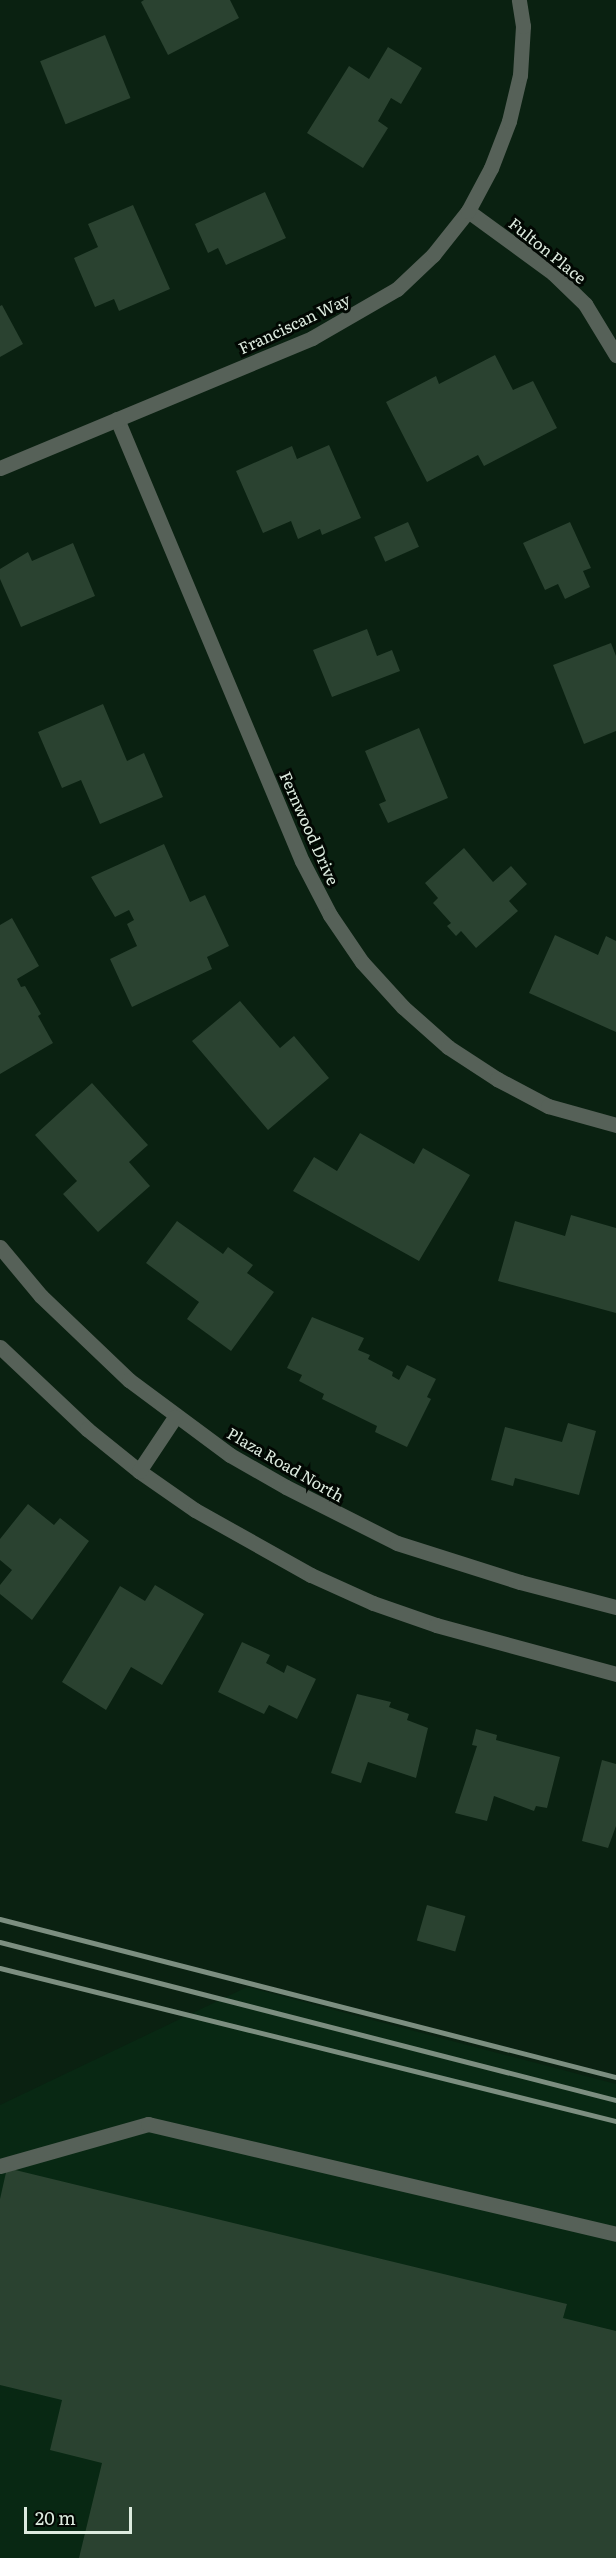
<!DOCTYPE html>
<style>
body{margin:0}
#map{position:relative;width:616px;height:2558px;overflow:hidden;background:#0a2111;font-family:Literata,serif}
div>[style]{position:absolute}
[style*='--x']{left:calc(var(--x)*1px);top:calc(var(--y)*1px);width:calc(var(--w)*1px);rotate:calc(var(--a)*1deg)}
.built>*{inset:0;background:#082813}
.building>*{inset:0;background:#2a4230;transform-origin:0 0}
.lane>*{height:15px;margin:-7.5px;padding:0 7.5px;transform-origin:7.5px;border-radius:7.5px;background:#566158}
.street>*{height:15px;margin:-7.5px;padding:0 7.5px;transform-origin:7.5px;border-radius:7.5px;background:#566158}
.rail>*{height:4.5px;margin:-2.25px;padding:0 2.25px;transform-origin:2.25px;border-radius:2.25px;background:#7c8e80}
span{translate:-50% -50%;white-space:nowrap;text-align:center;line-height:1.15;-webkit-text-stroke:6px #020803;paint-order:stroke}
.street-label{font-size:16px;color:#ddebdf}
.scale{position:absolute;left:24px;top:2507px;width:108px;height:27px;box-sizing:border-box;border:3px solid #ddebdf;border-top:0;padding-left:8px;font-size:18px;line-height:21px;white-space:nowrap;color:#ddebdf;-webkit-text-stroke:4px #020803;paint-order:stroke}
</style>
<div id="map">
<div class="built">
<div style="clip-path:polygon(247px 1987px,616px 2084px,616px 2558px,0 2558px,0 2105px)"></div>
</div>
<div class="building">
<div style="clip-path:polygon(144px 0,230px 0,239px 18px,168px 55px,141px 2px)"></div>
<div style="left:105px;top:35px;width:68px;height:70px;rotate:68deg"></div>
<div style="clip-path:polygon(388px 47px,422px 68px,401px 104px,391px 98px,378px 121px,388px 128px,363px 168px,307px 133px,349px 66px,369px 79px)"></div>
<div style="clip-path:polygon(265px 192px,286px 238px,226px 265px,218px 248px,208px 253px,195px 224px)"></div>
<div style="clip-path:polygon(133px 205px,170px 289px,119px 311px,114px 299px,95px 307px,74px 258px,98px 247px,88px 224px)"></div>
<div style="clip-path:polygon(2px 305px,23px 344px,0 357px,0 306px)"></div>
<div style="clip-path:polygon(495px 355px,513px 390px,533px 381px,557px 428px,484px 466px,478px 455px,427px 482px,386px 402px,436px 376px,439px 384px)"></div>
<div style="clip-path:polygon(329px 445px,361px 518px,322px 535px,320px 529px,298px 539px,291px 521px,263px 533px,236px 471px,292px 446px,297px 459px)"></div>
<div style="left:408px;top:522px;width:27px;height:37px;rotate:66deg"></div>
<div style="clip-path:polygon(570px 522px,591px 568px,583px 571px,590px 587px,565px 599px,558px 584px,545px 590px,523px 543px)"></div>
<div style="clip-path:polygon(73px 543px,95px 596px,21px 627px,0 579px,0 569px,28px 552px,32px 561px)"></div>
<div style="clip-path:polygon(367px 629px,377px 656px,392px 650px,400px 671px,332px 697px,313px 650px)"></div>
<div style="clip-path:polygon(611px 643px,616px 656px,616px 731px,584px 744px,553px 665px)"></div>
<div style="clip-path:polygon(103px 704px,127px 761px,144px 753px,163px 797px,100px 824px,81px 780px,62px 788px,38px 732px)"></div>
<div style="clip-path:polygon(419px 728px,448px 798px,388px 823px,379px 804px,386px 801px,365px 751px)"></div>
<div style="clip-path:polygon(164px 844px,190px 902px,205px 895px,229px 946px,207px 957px,212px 969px,132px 1007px,110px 959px,137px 946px,127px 924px,134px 920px,129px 910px,115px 917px,91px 877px)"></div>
<div style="clip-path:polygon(464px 848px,493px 882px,511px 866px,527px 884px,509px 901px,518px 911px,476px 948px,461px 931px,456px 936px,447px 926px,451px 923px,433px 903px,438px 898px,425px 883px)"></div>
<div style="clip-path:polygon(12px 918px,39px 966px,17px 979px,21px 987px,25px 986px,41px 1014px,38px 1016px,53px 1043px,0 1074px,0 925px)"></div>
<div style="clip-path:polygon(555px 935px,598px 955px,606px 936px,616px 941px,616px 1032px,529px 993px)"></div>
<div style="clip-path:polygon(240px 1001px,280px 1048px,294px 1036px,329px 1078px,268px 1130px,192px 1041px)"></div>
<div style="clip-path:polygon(92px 1083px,148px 1145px,129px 1162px,150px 1186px,98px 1232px,63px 1194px,77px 1181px,35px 1135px)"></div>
<div style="clip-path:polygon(360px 1133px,414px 1164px,423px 1148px,470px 1175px,419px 1261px,293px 1191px,314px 1157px,337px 1171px)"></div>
<div style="clip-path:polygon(571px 1215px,616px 1228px,616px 1313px,498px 1281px,515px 1221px,565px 1236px)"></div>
<div style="clip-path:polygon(177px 1221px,223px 1254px,228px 1247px,253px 1265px,247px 1273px,274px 1292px,231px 1351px,187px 1319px,199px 1302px,146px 1263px)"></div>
<div style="clip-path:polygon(312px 1317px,364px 1338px,358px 1350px,370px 1355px,368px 1359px,393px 1372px,392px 1376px,399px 1380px,407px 1365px,436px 1379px,427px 1397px,431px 1399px,407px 1447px,375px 1432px,377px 1426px,322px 1399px,324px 1394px,299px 1381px,302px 1375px,287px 1368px)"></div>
<div style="clip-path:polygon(568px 1423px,596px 1431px,579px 1495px,515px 1478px,513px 1486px,491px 1480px,505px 1427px,562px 1442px)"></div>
<div style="clip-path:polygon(28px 1504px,54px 1525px,60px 1518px,89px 1541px,32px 1620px,0 1594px,0 1585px,12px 1570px,0 1560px,0 1539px)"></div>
<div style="clip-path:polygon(155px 1585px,204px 1614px,162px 1685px,131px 1667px,106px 1710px,62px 1682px,120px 1586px,145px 1601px)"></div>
<div style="clip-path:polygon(242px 1642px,270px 1655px,266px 1663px,284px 1673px,287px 1665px,316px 1679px,297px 1719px,269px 1705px,264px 1714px,218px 1692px)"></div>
<div style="clip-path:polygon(357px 1694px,391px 1702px,389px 1707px,409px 1714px,407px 1720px,428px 1728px,416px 1778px,368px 1762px,361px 1783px,331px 1773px)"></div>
<div style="clip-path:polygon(476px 1729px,497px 1735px,496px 1740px,560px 1757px,547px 1808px,536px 1806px,534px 1811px,494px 1796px,487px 1821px,455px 1813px,477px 1746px,472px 1745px)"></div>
<div style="clip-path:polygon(602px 1760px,616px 1764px,616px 1826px,608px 1848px,582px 1841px)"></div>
<div style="left:427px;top:1905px;width:40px;height:37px;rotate:16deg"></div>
<div style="clip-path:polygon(7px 2168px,567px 2304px,563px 2318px,616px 2331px,616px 2558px,79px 2558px,102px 2463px,50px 2450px,62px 2400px,0 2385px,0 2199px)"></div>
</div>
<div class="lane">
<div style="--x:0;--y:2166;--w:154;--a:-15.8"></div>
<div style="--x:148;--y:2124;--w:481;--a:13.2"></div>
</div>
<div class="street">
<div style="--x:468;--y:211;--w:105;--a:36.1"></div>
<div style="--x:553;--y:273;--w:45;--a:44.1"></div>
<div style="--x:585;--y:304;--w:60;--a:58.7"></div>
<div style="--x:117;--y:419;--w:479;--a:67.3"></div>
<div style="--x:302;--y:861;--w:61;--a:62.6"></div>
<div style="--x:330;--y:915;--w:57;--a:55.8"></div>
<div style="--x:362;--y:962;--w:61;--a:47.7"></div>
<div style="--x:403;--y:1007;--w:60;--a:41.6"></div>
<div style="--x:448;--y:1047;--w:59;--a:33.1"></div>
<div style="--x:497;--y:1079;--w:58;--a:27.9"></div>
<div style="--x:548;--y:1106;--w:71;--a:15.6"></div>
<div style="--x:0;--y:468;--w:338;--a:-22.6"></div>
<div style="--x:312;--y:338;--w:98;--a:-30"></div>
<div style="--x:397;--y:289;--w:50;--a:-43.4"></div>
<div style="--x:433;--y:255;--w:56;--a:-51.5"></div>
<div style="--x:468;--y:211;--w:49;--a:-61.9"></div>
<div style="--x:491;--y:168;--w:50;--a:-69"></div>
<div style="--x:509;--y:121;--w:47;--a:-76.6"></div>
<div style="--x:520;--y:75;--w:49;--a:-86.5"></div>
<div style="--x:523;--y:26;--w:26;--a:-99"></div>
<div style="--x:0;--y:1247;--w:64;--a:50.1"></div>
<div style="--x:41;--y:1296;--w:122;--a:43.7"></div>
<div style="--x:129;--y:1380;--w:126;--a:36.6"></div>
<div style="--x:230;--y:1455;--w:64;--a:29.7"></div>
<div style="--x:286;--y:1487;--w:124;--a:26.8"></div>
<div style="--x:397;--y:1543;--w:129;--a:17.6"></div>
<div style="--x:520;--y:1582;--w:99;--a:14.6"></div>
<div style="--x:0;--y:1347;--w:120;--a:43.3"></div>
<div style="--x:87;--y:1429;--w:67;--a:38.9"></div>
<div style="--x:139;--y:1471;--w:68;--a:34.9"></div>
<div style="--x:195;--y:1510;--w:133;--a:29.3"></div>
<div style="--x:311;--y:1575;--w:68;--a:24.3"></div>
<div style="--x:373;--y:1603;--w:67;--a:19.2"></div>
<div style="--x:436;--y:1625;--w:187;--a:15.2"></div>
<div style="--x:139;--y:1471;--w:65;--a:-56.3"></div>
</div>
<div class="rail">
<div style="--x:0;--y:1919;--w:636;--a:14.39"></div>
<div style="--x:0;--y:1942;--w:636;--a:14.39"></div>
<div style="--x:0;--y:1968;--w:635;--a:13.95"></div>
</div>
<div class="street-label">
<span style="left:548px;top:250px;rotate:39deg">Fulton Place</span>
<span style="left:294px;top:323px;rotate:-25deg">Franciscan Way</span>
<span style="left:310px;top:828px;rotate:66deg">Fernwood Drive</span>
<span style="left:286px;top:1464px;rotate:30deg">Plaza Road North</span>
</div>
<div class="scale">20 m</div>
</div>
